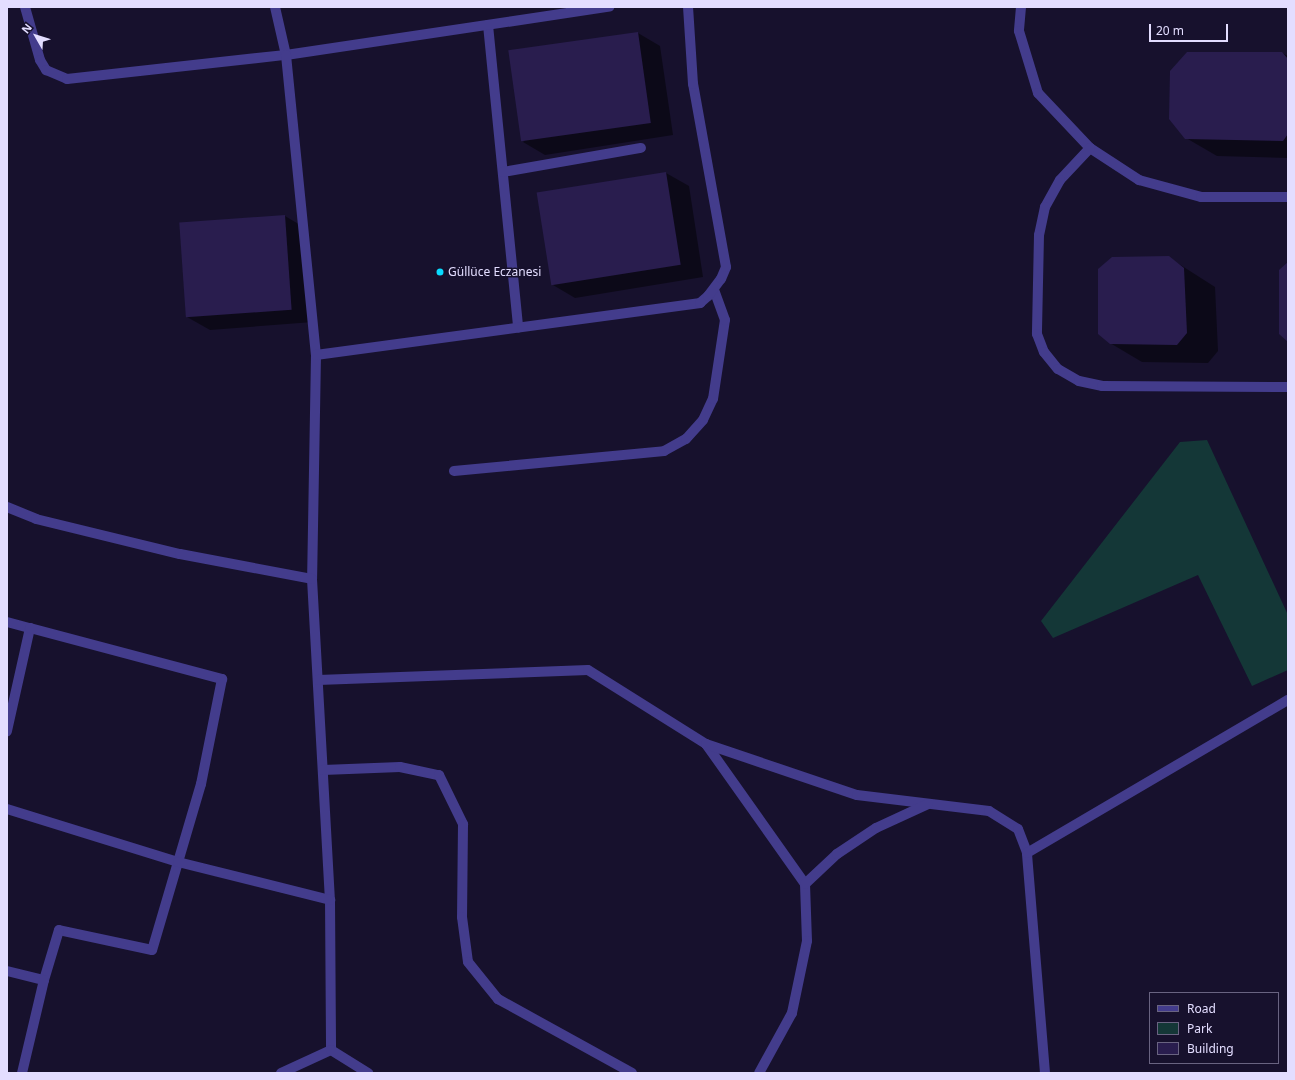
<!DOCTYPE html>
<meta charset="utf-8">
<style>
body{margin:0}
#map{position:relative;width:1295px;height:1080px;overflow:hidden;background:#17112d;font-family:"Noto Sans",sans-serif}
div>[style]{position:absolute}
[style*='--x']{left:calc(var(--x)*1px);top:calc(var(--y)*1px);width:calc(var(--w)*1px);rotate:calc(var(--a)*1deg)}
.green>*{inset:0;background:#143737}
.shadow>*{inset:0;background:#0007}
.building>*{inset:0;background:#291d4e;transform-origin:0 0}
.service>*{height:10px;margin:-5px;padding:0 5px;transform-origin:5px;border-radius:5px;background:#433c8c}
.minor>*{height:10px;margin:-5px;padding:0 5px;transform-origin:5px;border-radius:5px;background:#433c8c}
.dots>*{width:11px;height:11px;translate:-50% -50%;box-sizing:border-box;border:2px solid #17112d;border-radius:50%}
span{translate:-50% -50%;white-space:nowrap;text-align:center;line-height:1.15;-webkit-text-stroke:3px #17112d;paint-order:stroke}
.poi-label{font-size:12px;color:#e3ddff}
.left{translate:0 -50%;text-align:left}
.frame{position:absolute;inset:0;border:8px solid #e3ddff;pointer-events:none}
.legend{position:absolute;left:1149px;top:992px;width:130px;height:72px;box-sizing:border-box;background:#17112d;border:1px solid #696381;margin:0;padding:5px 7px;list-style:none;font-size:12px;color:#e3ddff}
.legend li{display:flex;align-items:center;gap:8px;height:20px}
.legend b{width:20px;border:1px solid #696381}
.north{position:absolute;left:16px;top:16px;width:40px;height:40px;-webkit-text-stroke:3px #17112d;paint-order:stroke;rotate:309deg;font-size:11px;font-weight:700;line-height:16px;text-align:center;color:#e3ddff}
.north::after{content:'';display:block;margin:auto;width:14px;height:18px;background:#e3ddff;clip-path:polygon(50% 0,100% 100%,50% 72%,0 100%)}
.scale{position:absolute;left:1149px;top:24px;width:79px;height:18px;box-sizing:border-box;border:2px solid #e3ddff;border-top:0;padding-left:5px;font-size:12px;line-height:14px;white-space:nowrap;color:#e3ddff;-webkit-text-stroke:3px #17112d;paint-order:stroke}
</style>
<div id="map">
<div class="green">
<div style="clip-path:polygon(1207px 440px,1288px 615px,1288px 670px,1252px 686px,1198px 575px,1053px 638px,1041px 621px,1180px 442px)"></div>
</div>
<div class="shadow">
<div style="clip-path:polygon(638px 33px,660px 46px,673px 135px,545px 155px,523px 142px)"></div>
<div style="clip-path:polygon(1282px 53px,1288px 56px,1288px 158px,1217px 156px,1186px 138px)"></div>
<div style="clip-path:polygon(666px 173px,689px 186px,703px 277px,575px 298px,553px 285px,538px 193px)"></div>
<div style="clip-path:polygon(285px 216px,307px 229px,313px 322px,210px 330px,187px 317px)"></div>
<div style="clip-path:polygon(1168px 257px,1215px 287px,1218px 351px,1208px 363px,1142px 362px,1110px 343px)"></div>
</div>
<div class="building">
<div style="left:638px;top:32px;width:92px;height:131px;rotate:82deg"></div>
<div style="clip-path:polygon(1187px 52px,1282px 52px,1288px 59px,1288px 134px,1283px 141px,1185px 139px,1169px 119px,1170px 71px)"></div>
<div style="left:666px;top:172px;width:94px;height:131px;rotate:81deg"></div>
<div style="left:285px;top:215px;width:95px;height:106px;rotate:86deg"></div>
<div style="clip-path:polygon(1169px 256px,1184px 268px,1187px 333px,1177px 345px,1110px 344px,1098px 334px,1098px 269px,1112px 257px)"></div>
<div style="clip-path:polygon(1288px 262px,1288px 342px,1279px 334px,1279px 270px)"></div>
</div>
<div class="service">
<div style="--x:488;--y:25;--w:304;--a:84.3"></div>
<div style="--x:503;--y:172;--w:140;--a:-9.9"></div>
<div style="--x:454;--y:471;--w:211;--a:-5.4"></div>
<div style="--x:664;--y:451;--w:25;--a:-29"></div>
<div style="--x:686;--y:439;--w:25;--a:-48"></div>
<div style="--x:703;--y:420;--w:23;--a:-65"></div>
<div style="--x:713;--y:399;--w:80;--a:-81.4"></div>
<div style="--x:725;--y:320;--w:33;--a:-110"></div>
</div>
<div class="minor">
<div style="--x:25;--y:7;--w:55;--a:74.2"></div>
<div style="--x:40;--y:60;--w:12;--a:59"></div>
<div style="--x:46;--y:70;--w:23;--a:23"></div>
<div style="--x:67;--y:79;--w:220;--a:-6.3"></div>
<div style="--x:286;--y:55;--w:327;--a:-8.5"></div>
<div style="--x:275;--y:7;--w:49;--a:77.1"></div>
<div style="--x:286;--y:55;--w:301;--a:84.3"></div>
<div style="--x:316;--y:355;--w:224;--a:91"></div>
<div style="--x:312;--y:579;--w:322;--a:86.8"></div>
<div style="--x:330;--y:900;--w:150;--a:89.6"></div>
<div style="--x:1021;--y:7;--w:24;--a:95"></div>
<div style="--x:1019;--y:31;--w:65;--a:73"></div>
<div style="--x:1038;--y:93;--w:76;--a:46.6"></div>
<div style="--x:1090;--y:148;--w:59;--a:33.1"></div>
<div style="--x:1139;--y:180;--w:64;--a:15.3"></div>
<div style="--x:1201;--y:197;--w:87;--a:0"></div>
<div style="--x:1090;--y:148;--w:44;--a:133.2"></div>
<div style="--x:1060;--y:180;--w:31;--a:119"></div>
<div style="--x:1045;--y:207;--w:29;--a:102"></div>
<div style="--x:1039;--y:235;--w:99;--a:91.2"></div>
<div style="--x:1037;--y:334;--w:19;--a:69"></div>
<div style="--x:1044;--y:352;--w:22;--a:51"></div>
<div style="--x:1058;--y:369;--w:24;--a:30"></div>
<div style="--x:1079;--y:381;--w:24;--a:12"></div>
<div style="--x:1102;--y:386;--w:186;--a:0.3"></div>
<div style="--x:316;--y:355;--w:388;--a:-7.7"></div>
<div style="--x:700;--y:303;--w:11;--a:-41"></div>
<div style="--x:708;--y:296;--w:21;--a:-53"></div>
<div style="--x:721;--y:279;--w:13;--a:-67"></div>
<div style="--x:726;--y:267;--w:186;--a:-100.2"></div>
<div style="--x:693;--y:84;--w:77;--a:-93.7"></div>
<div style="--x:7;--y:507;--w:31;--a:22"></div>
<div style="--x:36;--y:519;--w:148;--a:13.7"></div>
<div style="--x:180;--y:554;--w:134;--a:10.7"></div>
<div style="--x:7;--y:622;--w:24;--a:15"></div>
<div style="--x:30;--y:628;--w:106;--a:102.6"></div>
<div style="--x:30;--y:628;--w:199;--a:14.9"></div>
<div style="--x:222;--y:679;--w:107;--a:101.3"></div>
<div style="--x:201;--y:784;--w:173;--a:106.4"></div>
<div style="--x:152;--y:950;--w:95;--a:-167.9"></div>
<div style="--x:59;--y:930;--w:52;--a:106.7"></div>
<div style="--x:318;--y:680;--w:270;--a:-2.1"></div>
<div style="--x:588;--y:670;--w:139;--a:32.1"></div>
<div style="--x:706;--y:744;--w:171;--a:54.7"></div>
<div style="--x:805;--y:884;--w:57;--a:88"></div>
<div style="--x:807;--y:941;--w:74;--a:101.8"></div>
<div style="--x:792;--y:1013;--w:68;--a:118.8"></div>
<div style="--x:706;--y:744;--w:159;--a:18.7"></div>
<div style="--x:857;--y:795;--w:133;--a:6.9"></div>
<div style="--x:989;--y:811;--w:34;--a:32"></div>
<div style="--x:1018;--y:829;--w:26;--a:69"></div>
<div style="--x:323;--y:770;--w:77;--a:-2.2"></div>
<div style="--x:400;--y:767;--w:40;--a:12"></div>
<div style="--x:439;--y:775;--w:55;--a:63.9"></div>
<div style="--x:463;--y:824;--w:93;--a:90.6"></div>
<div style="--x:462;--y:917;--w:45;--a:82.4"></div>
<div style="--x:468;--y:962;--w:48;--a:51"></div>
<div style="--x:498;--y:999;--w:153;--a:28.9"></div>
<div style="--x:7;--y:809;--w:179;--a:17.2"></div>
<div style="--x:178;--y:862;--w:157;--a:14"></div>
<div style="--x:805;--y:884;--w:44;--a:-43.2"></div>
<div style="--x:837;--y:854;--w:47;--a:-33.7"></div>
<div style="--x:876;--y:828;--w:57;--a:-24.8"></div>
<div style="--x:7;--y:971;--w:38;--a:14"></div>
<div style="--x:44;--y:980;--w:96;--a:103.3"></div>
<div style="--x:281;--y:1073;--w:55;--a:-24.7"></div>
<div style="--x:331;--y:1050;--w:44;--a:31.9"></div>
<div style="--x:1045;--y:1073;--w:221;--a:-94.7"></div>
<div style="--x:1027;--y:853;--w:303;--a:-30.4"></div>
</div>
<div class="dots">
<div style="left:440px;top:272px;background:#09dbff"></div>
</div>
<div class="poi-label">
<span class="left" style="left:448px;top:272px">Güllüce Eczanesi</span>
</div>
<div class="frame"></div>
<ul class="legend">
<li><b style="height:5px;background:#433c8c"></b>Road</li>
<li><b style="height:11px;background:#143737"></b>Park</li>
<li><b style="height:11px;background:#291d4e"></b>Building</li>
</ul>
<div class="north">N</div>
<div class="scale">20 m</div>
</div>
